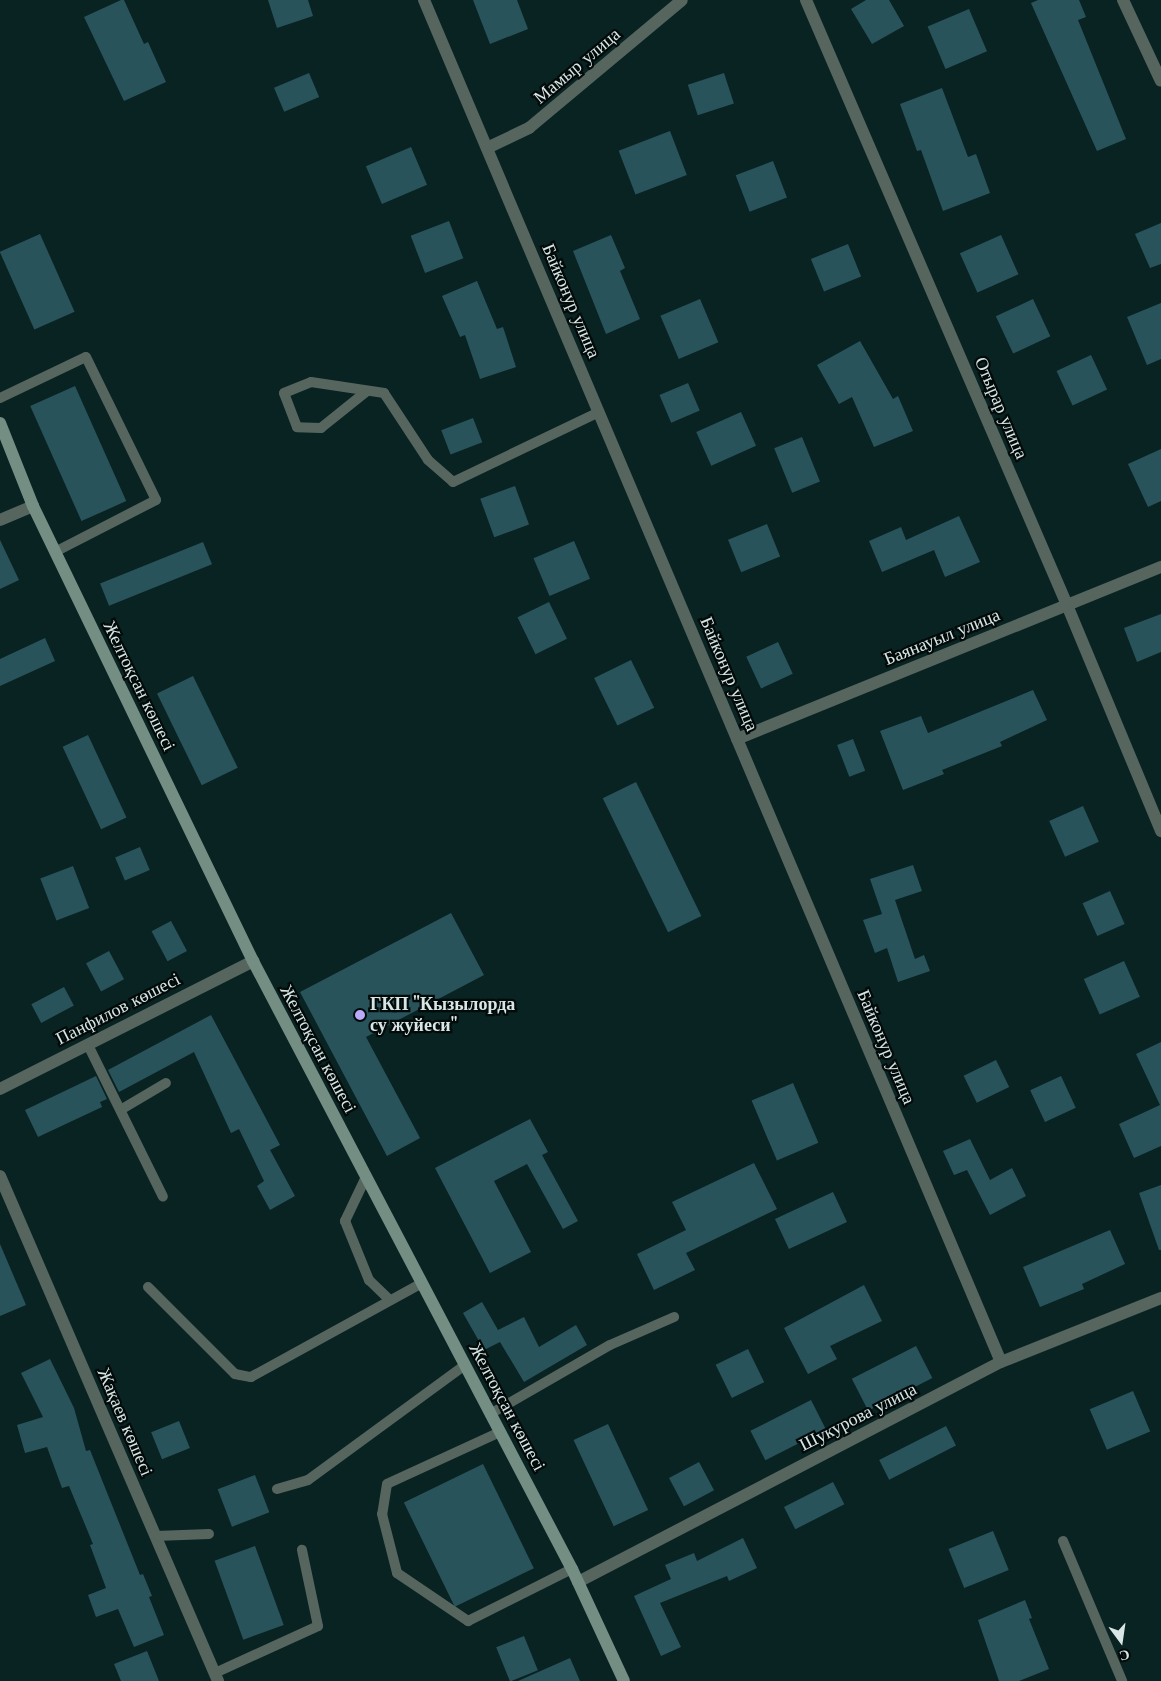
<!DOCTYPE html>
<meta charset="utf-8">
<style>
body{margin:0}
#map{position:relative;width:1161px;height:1681px;overflow:hidden;background:#092322;font-family:"Libre Baskerville",serif}
div>[style]{position:absolute}
[style*='--x']{left:calc(var(--x)*1px);top:calc(var(--y)*1px);width:calc(var(--w)*1px);rotate:calc(var(--a)*1deg)}
.building>*{inset:0;background:#29535b;transform-origin:0 0}
.lane>*{height:10px;margin:-5px;padding:0 5px;transform-origin:5px;border-radius:5px;background:#56665f}
.street>*{height:12px;margin:-6px;padding:0 6px;transform-origin:6px;border-radius:6px;background:#56665f}
.secondary>*{height:12px;margin:-6px;padding:0 6px;transform-origin:6px;border-radius:6px;background:#758e84}
.dots>*{width:14px;height:14px;translate:-50% -50%;box-sizing:border-box;border:2px solid #030b0a;border-radius:50%}
span{translate:-50% -50%;white-space:nowrap;text-align:center;line-height:1.15;-webkit-text-stroke:4.5px #030b0a;paint-order:stroke}
.street-label{font-size:18px;color:#d8e7e6}
.poi-label{font-size:18px;color:#d8e7e6;font-weight:700}
.left{translate:0 -50%;text-align:left}
.north{position:absolute;left:1096px;top:1616px;width:50px;height:50px;-webkit-text-stroke:4px #030b0a;paint-order:stroke;rotate:166deg;font-size:14px;font-weight:700;line-height:20px;text-align:center;color:#d8e7e6}
.north::after{content:'';display:block;margin:auto;width:18px;height:22px;background:#d8e7e6;clip-path:polygon(50% 0,100% 100%,50% 72%,0 100%)}
</style>
<div id="map">
<div class="building">
<div style="clip-path:polygon(121px 0,124px 0,144px 44px,148px 42px,166px 82px,124px 101px,84px 17px)"></div>
<div style="clip-path:polygon(268px 0,308px 0,313px 16px,277px 28px)"></div>
<div style="clip-path:polygon(473px 0,517px 0,528px 29px,490px 44px)"></div>
<div style="clip-path:polygon(866px 0,889px 0,904px 26px,872px 44px,851px 9px)"></div>
<div style="clip-path:polygon(1038px 0,1079px 0,1086px 17px,1078px 20px,1126px 139px,1097px 151px,1031px 3px)"></div>
<div style="left:969px;top:9px;width:46px;height:45px;rotate:67deg"></div>
<div style="left:309px;top:73px;width:26px;height:38px;rotate:67deg"></div>
<div style="left:724px;top:73px;width:32px;height:38px;rotate:72deg"></div>
<div style="clip-path:polygon(942px 88px,968px 157px,976px 154px,990px 193px,943px 211px,921px 150px,917px 151px,900px 104px)"></div>
<div style="left:670px;top:131px;width:47px;height:55px;rotate:69deg"></div>
<div style="left:411px;top:147px;width:41px;height:49px;rotate:67deg"></div>
<div style="left:773px;top:161px;width:39px;height:40px;rotate:69deg"></div>
<div style="left:449px;top:221px;width:40px;height:41px;rotate:69deg"></div>
<div style="clip-path:polygon(1161px 223px,1161px 264px,1150px 268px,1135px 234px)"></div>
<div style="left:40px;top:234px;width:85px;height:44px;rotate:66deg"></div>
<div style="clip-path:polygon(611px 235px,625px 268px,620px 271px,640px 319px,606px 334px,573px 251px)"></div>
<div style="left:1001px;top:235px;width:43px;height:45px;rotate:66deg"></div>
<div style="left:848px;top:244px;width:35px;height:40px;rotate:68deg"></div>
<div style="clip-path:polygon(477px 281px,497px 329px,503px 327px,516px 367px,480px 379px,465px 335px,460px 337px,442px 296px)"></div>
<div style="left:700px;top:299px;width:47px;height:43px;rotate:67deg"></div>
<div style="left:1033px;top:299px;width:41px;height:41px;rotate:65deg"></div>
<div style="clip-path:polygon(1161px 303px,1161px 359px,1147px 365px,1127px 317px)"></div>
<div style="clip-path:polygon(860px 341px,893px 399px,898px 396px,913px 431px,874px 447px,852px 397px,839px 404px,817px 365px)"></div>
<div style="left:1091px;top:355px;width:38px;height:38px;rotate:65deg"></div>
<div style="left:688px;top:383px;width:30px;height:31px;rotate:67deg"></div>
<div style="left:75px;top:386px;width:126px;height:49px;rotate:66deg"></div>
<div style="left:741px;top:412px;width:37px;height:49px;rotate:66deg"></div>
<div style="left:473px;top:418px;width:26px;height:34px;rotate:69deg"></div>
<div style="left:802px;top:437px;width:48px;height:30px;rotate:68deg"></div>
<div style="clip-path:polygon(1161px 449px,1161px 501px,1148px 507px,1128px 464px)"></div>
<div style="left:515px;top:486px;width:41px;height:37px;rotate:70deg"></div>
<div style="clip-path:polygon(959px 516px,980px 562px,945px 577px,934px 550px,882px 572px,869px 541px,901px 527px,906px 540px)"></div>
<div style="left:767px;top:524px;width:35px;height:42px;rotate:68deg"></div>
<div style="clip-path:polygon(0 540px,19px 580px,0 589px)"></div>
<div style="left:574px;top:541px;width:41px;height:44px;rotate:67deg"></div>
<div style="left:203px;top:542px;width:24px;height:111px;rotate:68deg"></div>
<div style="left:549px;top:602px;width:41px;height:35px;rotate:64deg"></div>
<div style="clip-path:polygon(1161px 614px,1161px 652px,1137px 662px,1124px 628px)"></div>
<div style="clip-path:polygon(45px 638px,55px 661px,0 686px,0 659px)"></div>
<div style="left:778px;top:642px;width:35px;height:35px;rotate:65deg"></div>
<div style="left:631px;top:660px;width:53px;height:41px;rotate:64deg"></div>
<div style="left:193px;top:676px;width:102px;height:40px;rotate:64deg"></div>
<div style="clip-path:polygon(1033px 690px,1047px 720px,1000px 742px,1002px 746px,942px 770px,944px 774px,903px 790px,880px 731px,921px 716px,928px 733px)"></div>
<div style="left:88px;top:735px;width:91px;height:28px;rotate:65deg"></div>
<div style="left:853px;top:739px;width:34px;height:17px;rotate:69deg"></div>
<div style="left:636px;top:782px;width:149px;height:37px;rotate:64deg"></div>
<div style="left:1083px;top:806px;width:39px;height:37px;rotate:66deg"></div>
<div style="left:140px;top:847px;width:25px;height:27px;rotate:67deg"></div>
<div style="clip-path:polygon(913px 865px,922px 891px,895px 900px,915px 959px,924px 955px,930px 971px,898px 982px,887px 948px,875px 953px,863px 920px,882px 914px,870px 879px)"></div>
<div style="left:73px;top:866px;width:45px;height:35px;rotate:69deg"></div>
<div style="left:1110px;top:891px;width:36px;height:30px;rotate:66deg"></div>
<div style="clip-path:polygon(451px 913px,484px 975px,366px 1037px,420px 1138px,387px 1156px,300px 992px)"></div>
<div style="left:171px;top:921px;width:34px;height:22px;rotate:62deg"></div>
<div style="left:109px;top:951px;width:32px;height:26px;rotate:62deg"></div>
<div style="left:1124px;top:961px;width:39px;height:44px;rotate:66deg"></div>
<div style="left:64px;top:987px;width:21px;height:37px;rotate:62deg"></div>
<div style="clip-path:polygon(211px 1015px,280px 1145px,270px 1150px,295px 1196px,270px 1210px,257px 1186px,264px 1181px,239px 1129px,231px 1133px,194px 1052px,119px 1092px,108px 1070px)"></div>
<div style="clip-path:polygon(1161px 1042px,1161px 1146px,1134px 1158px,1119px 1124px,1160px 1105px,1136px 1054px)"></div>
<div style="left:996px;top:1060px;width:30px;height:36px;rotate:64deg"></div>
<div style="clip-path:polygon(96px 1076px,107px 1099px,100px 1102px,102px 1107px,38px 1137px,25px 1110px)"></div>
<div style="left:1061px;top:1076px;width:35px;height:34px;rotate:65deg"></div>
<div style="left:793px;top:1083px;width:65px;height:45px;rotate:67deg"></div>
<div style="clip-path:polygon(530px 1119px,548px 1152px,542px 1155px,578px 1221px,563px 1229px,527px 1164px,494px 1181px,531px 1252px,490px 1273px,435px 1168px)"></div>
<div style="clip-path:polygon(970px 1139px,990px 1180px,1012px 1168px,1026px 1196px,990px 1215px,967px 1170px,954px 1175px,943px 1151px)"></div>
<div style="clip-path:polygon(754px 1163px,777px 1209px,686px 1253px,695px 1270px,654px 1290px,637px 1254px,686px 1230px,672px 1202px)"></div>
<div style="clip-path:polygon(1161px 1185px,1161px 1250px,1159px 1250px,1139px 1193px)"></div>
<div style="left:833px;top:1192px;width:33px;height:64px;rotate:65deg"></div>
<div style="clip-path:polygon(1110px 1230px,1125px 1264px,1082px 1284px,1084px 1289px,1040px 1307px,1023px 1267px)"></div>
<div style="clip-path:polygon(0 1244px,26px 1305px,0 1316px)"></div>
<div style="clip-path:polygon(864px 1285px,882px 1321px,830px 1346px,837px 1359px,808px 1374px,784px 1328px)"></div>
<div style="clip-path:polygon(482px 1302px,498px 1330px,524px 1317px,539px 1347px,576px 1325px,587px 1345px,524px 1382px,500px 1342px,484px 1350px,463px 1313px)"></div>
<div style="left:916px;top:1346px;width:36px;height:72px;rotate:63deg"></div>
<div style="left:748px;top:1349px;width:37px;height:36px;rotate:64deg"></div>
<div style="clip-path:polygon(50px 1359px,74px 1408px,86px 1451px,90px 1450px,140px 1575px,143px 1574px,152px 1596px,149px 1597px,164px 1635px,134px 1647px,118px 1609px,96px 1617px,88px 1595px,106px 1588px,90px 1545px,93px 1544px,69px 1486px,62px 1488px,47px 1447px,25px 1453px,17px 1425px,43px 1417px,21px 1373px)"></div>
<div style="left:1133px;top:1391px;width:44px;height:47px;rotate:67deg"></div>
<div style="left:811px;top:1400px;width:33px;height:68px;rotate:63deg"></div>
<div style="left:179px;top:1421px;width:29px;height:30px;rotate:68deg"></div>
<div style="left:608px;top:1424px;width:95px;height:38px;rotate:65deg"></div>
<div style="left:946px;top:1426px;width:22px;height:75px;rotate:63deg"></div>
<div style="left:699px;top:1462px;width:32px;height:34px;rotate:62deg"></div>
<div style="left:483px;top:1464px;width:116px;height:88px;rotate:64deg"></div>
<div style="left:255px;top:1475px;width:40px;height:40px;rotate:69deg"></div>
<div style="left:833px;top:1482px;width:25px;height:55px;rotate:63deg"></div>
<div style="left:993px;top:1531px;width:42px;height:48px;rotate:68deg"></div>
<div style="clip-path:polygon(743px 1538px,757px 1568px,729px 1581px,727px 1576px,660px 1603px,681px 1647px,661px 1656px,634px 1596px,671px 1579px,665px 1565px,694px 1553px,697px 1561px)"></div>
<div style="left:255px;top:1546px;width:84px;height:43px;rotate:70deg"></div>
<div style="clip-path:polygon(1025px 1600px,1032px 1618px,1029px 1619px,1049px 1669px,1019px 1681px,999px 1681px,978px 1620px)"></div>
<div style="left:524px;top:1636px;width:37px;height:30px;rotate:68deg"></div>
<div style="clip-path:polygon(147px 1651px,159px 1681px,121px 1681px,114px 1664px)"></div>
<div style="clip-path:polygon(570px 1658px,580px 1681px,518px 1681px)"></div>
</div>
<div class="lane">
<div style="--x:367;--y:391;--w:59;--a:141.2"></div>
<div style="--x:321;--y:428;--w:24;--a:-178"></div>
<div style="--x:297;--y:427;--w:36;--a:-111"></div>
<div style="--x:284;--y:393;--w:29;--a:-22"></div>
<div style="--x:311;--y:382;--w:74;--a:8.6"></div>
<div style="--x:384;--y:393;--w:80;--a:56.7"></div>
<div style="--x:428;--y:460;--w:33;--a:41"></div>
<div style="--x:453;--y:482;--w:162;--a:-25.6"></div>
<div style="--x:0;--y:398;--w:95;--a:-25.5"></div>
<div style="--x:86;--y:357;--w:159;--a:63.9"></div>
<div style="--x:156;--y:500;--w:114;--a:152.8"></div>
<div style="--x:88;--y:1045;--w:169;--a:63.7"></div>
<div style="--x:122;--y:1109;--w:51;--a:-30.6"></div>
<div style="--x:366;--y:1177;--w:49;--a:115.5"></div>
<div style="--x:345;--y:1221;--w:64;--a:67.9"></div>
<div style="--x:369;--y:1280;--w:29;--a:44"></div>
<div style="--x:148;--y:1287;--w:123;--a:45"></div>
<div style="--x:235;--y:1374;--w:16;--a:11"></div>
<div style="--x:251;--y:1377;--w:195;--a:-28.8"></div>
<div style="--x:490;--y:1414;--w:138;--a:-29.9"></div>
<div style="--x:610;--y:1345;--w:70;--a:-23.6"></div>
<div style="--x:500;--y:1432;--w:124;--a:155.3"></div>
<div style="--x:387;--y:1484;--w:30;--a:99"></div>
<div style="--x:382;--y:1514;--w:61;--a:75.7"></div>
<div style="--x:397;--y:1573;--w:86;--a:34.1"></div>
<div style="--x:468;--y:1621;--w:116;--a:-26.6"></div>
<div style="--x:277;--y:1489;--w:32;--a:-16"></div>
<div style="--x:308;--y:1480;--w:195;--a:-36.2"></div>
<div style="--x:156;--y:1536;--w:53;--a:-2.2"></div>
<div style="--x:1063;--y:1541;--w:152;--a:67.1"></div>
<div style="--x:215;--y:1673;--w:113;--a:-24.5"></div>
<div style="--x:318;--y:1626;--w:78;--a:-101.9"></div>
</div>
<div class="street">
<div style="--x:424;--y:0;--w:1479;--a:67.04"></div>
<div style="--x:806;--y:0;--w:659;--a:66.66"></div>
<div style="--x:1067;--y:605;--w:245;--a:67.4"></div>
<div style="--x:1123;--y:0;--w:89;--a:64.9"></div>
<div style="--x:487;--y:148;--w:47;--a:-25.5"></div>
<div style="--x:529;--y:128;--w:199;--a:-39.9"></div>
<div style="--x:0;--y:520;--w:36;--a:-23"></div>
<div style="--x:737;--y:739;--w:458;--a:-22.1"></div>
<div style="--x:0;--y:1089;--w:284;--a:-26.8"></div>
<div style="--x:0;--y:1176;--w:550;--a:66.65"></div>
<div style="--x:578;--y:1582;--w:477;--a:-27.5"></div>
<div style="--x:1001;--y:1362;--w:172;--a:-21.8"></div>
</div>
<div class="secondary">
<div style="--x:0;--y:423;--w:89;--a:68.3"></div>
<div style="--x:33;--y:506;--w:505;--a:64.2"></div>
<div style="--x:253;--y:961;--w:687;--a:62.32"></div>
<div style="--x:572;--y:1569;--w:123;--a:65.1"></div>
</div>
<div class="dots">
<div style="left:360px;top:1015px;background:#b9abf7"></div>
</div>
<div class="street-label">
<span style="left:577px;top:66px;rotate:-40deg">Мамыр улица</span>
<span style="left:571px;top:301px;rotate:67deg">Байконур улица</span>
<span style="left:1001px;top:408px;rotate:67deg">Отырар улица</span>
<span style="left:942px;top:637px;rotate:-22deg">Баянауыл улица</span>
<span style="left:729px;top:674px;rotate:67deg">Байконур улица</span>
<span style="left:139px;top:686px;rotate:64deg">Желтоқсан көшесі</span>
<span style="left:118px;top:1009px;rotate:-27deg">Панфилов көшесі</span>
<span style="left:886px;top:1047px;rotate:67deg">Байконур улица</span>
<span style="left:318px;top:1049px;rotate:62deg">Желтоқсан көшесі</span>
<span style="left:507px;top:1407px;rotate:62deg">Желтоқсан көшесі</span>
<span style="left:858px;top:1417px;rotate:-27deg">Шукурова улица</span>
<span style="left:125px;top:1422px;rotate:67deg">Жақаев көшесі</span>
</div>
<div class="poi-label">
<span class="left" style="left:370px;top:1015px">ГКП "Кызылорда<br>су жуйеси"</span>
</div>
<div class="north">С</div>
</div>
